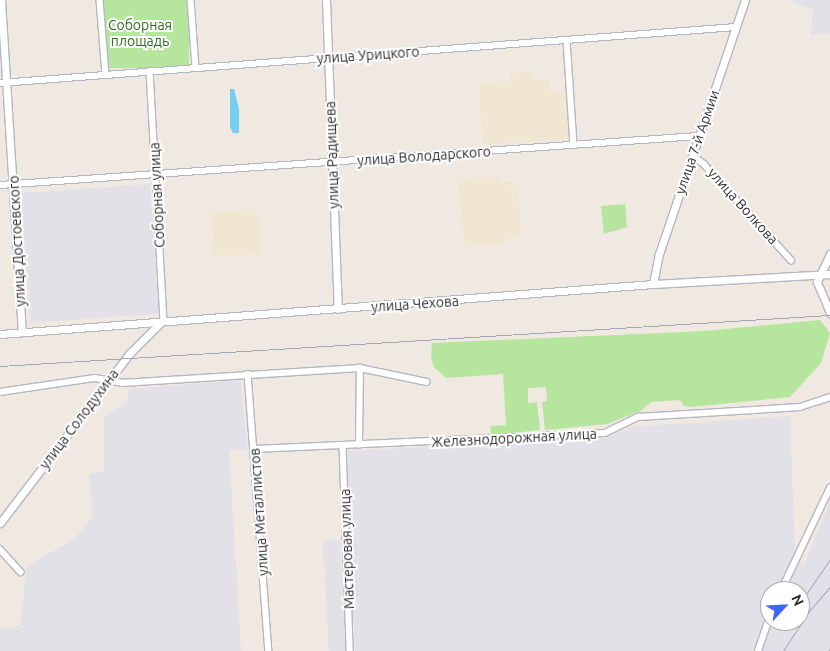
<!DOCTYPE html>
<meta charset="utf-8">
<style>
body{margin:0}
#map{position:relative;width:830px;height:651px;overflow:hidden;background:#efe9e1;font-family:Ubuntu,sans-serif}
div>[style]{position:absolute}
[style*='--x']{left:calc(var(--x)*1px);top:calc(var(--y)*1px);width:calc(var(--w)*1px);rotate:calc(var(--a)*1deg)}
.industrial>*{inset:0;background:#e3e1e8;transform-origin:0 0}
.education>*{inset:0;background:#f0e6d1;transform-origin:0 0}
.green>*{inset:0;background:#b6e59e;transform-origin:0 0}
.water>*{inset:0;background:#75cff0}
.roads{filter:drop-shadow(1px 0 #b4b7c1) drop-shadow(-1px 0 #b4b7c1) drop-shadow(0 1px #b4b7c1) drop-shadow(0 -1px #b4b7c1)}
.minor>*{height:5.5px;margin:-2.75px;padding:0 2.75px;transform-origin:2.75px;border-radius:2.75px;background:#fff}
.tertiary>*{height:7px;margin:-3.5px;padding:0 3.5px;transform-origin:3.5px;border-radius:3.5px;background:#fff}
.rail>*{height:1px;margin:-0.5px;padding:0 0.5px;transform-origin:0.5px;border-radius:0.5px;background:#a3a6b8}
span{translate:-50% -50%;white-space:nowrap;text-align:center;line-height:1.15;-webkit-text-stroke:4px #fff;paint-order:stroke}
.park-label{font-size:14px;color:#2c6e1b}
.street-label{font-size:14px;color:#2e2e2e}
.north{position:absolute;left:760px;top:581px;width:50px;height:50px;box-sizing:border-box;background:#fff;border:1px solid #ababab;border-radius:50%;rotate:65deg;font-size:14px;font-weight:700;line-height:20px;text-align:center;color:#2e2e2e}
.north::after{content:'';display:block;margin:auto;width:18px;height:22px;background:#4264fb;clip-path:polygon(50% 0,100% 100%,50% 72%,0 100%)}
</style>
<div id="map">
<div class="industrial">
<div style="clip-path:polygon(788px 0,830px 0,830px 34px,811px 34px,813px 9px)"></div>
<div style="left:150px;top:184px;width:130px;height:129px;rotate:86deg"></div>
<div style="clip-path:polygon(241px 380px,247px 449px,229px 450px,241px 651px,0 651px,0 630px,20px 625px,27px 567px,75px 538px,93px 517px,89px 474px,104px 471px,104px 416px,127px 401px,129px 389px)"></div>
<div style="clip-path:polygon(evenodd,790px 416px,795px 550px,803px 567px,830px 502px,830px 651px,355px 651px,345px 451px,604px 439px,632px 427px,790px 416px,770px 591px,800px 591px,800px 621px,770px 621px,770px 591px)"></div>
<div style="left:340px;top:540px;width:111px;height:17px;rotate:87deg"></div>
</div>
<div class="education">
<div style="clip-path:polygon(533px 71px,534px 79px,548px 78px,552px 92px,566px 91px,569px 139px,483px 145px,478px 83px,510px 81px,510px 73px)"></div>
<div style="clip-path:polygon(498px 176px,499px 182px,510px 181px,511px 190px,518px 189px,522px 236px,507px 237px,507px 243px,464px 247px,458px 179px)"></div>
<div style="left:257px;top:209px;width:44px;height:46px;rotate:86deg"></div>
</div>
<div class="green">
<div style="left:103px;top:0;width:86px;height:68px"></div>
<div style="clip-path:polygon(625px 204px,627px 227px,604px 234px,601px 206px)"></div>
<div style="clip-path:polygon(820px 320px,830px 333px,821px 363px,790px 397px,691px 407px,684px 406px,680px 400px,651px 402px,642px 410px,607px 424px,545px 430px,542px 402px,547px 401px,546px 387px,528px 388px,528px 403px,537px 402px,540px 430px,495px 435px,491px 434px,490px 426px,506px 425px,503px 374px,446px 378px,434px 367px,431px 358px,432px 343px,705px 331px)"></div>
</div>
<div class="water">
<div style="clip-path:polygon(230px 89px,234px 89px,239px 109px,239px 133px,233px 133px,230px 127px)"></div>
</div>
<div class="roads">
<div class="minor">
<div style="--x:100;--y:0;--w:74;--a:85.4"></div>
<div style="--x:191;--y:0;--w:68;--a:85.8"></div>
<div style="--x:567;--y:40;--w:105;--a:86.2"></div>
<div style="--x:150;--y:71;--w:249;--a:86.8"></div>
<div style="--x:0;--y:83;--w:738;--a:-4.35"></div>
<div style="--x:693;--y:156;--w:14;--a:36"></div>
<div style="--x:704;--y:164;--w:130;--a:47.8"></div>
<div style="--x:0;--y:185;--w:701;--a:-4.01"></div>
<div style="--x:248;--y:374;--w:278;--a:85.7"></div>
<div style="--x:0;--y:392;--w:96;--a:-8.4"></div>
<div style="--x:95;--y:378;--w:27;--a:10"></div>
<div style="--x:122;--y:383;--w:238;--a:-3.6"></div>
<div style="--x:360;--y:368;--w:68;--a:11.8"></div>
<div style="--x:359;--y:445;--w:77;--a:-89.3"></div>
<div style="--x:343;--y:446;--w:205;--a:88"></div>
<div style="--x:254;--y:449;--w:351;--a:-2.6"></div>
<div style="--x:605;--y:433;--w:37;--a:-26"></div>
<div style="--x:638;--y:417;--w:162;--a:-3.5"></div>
<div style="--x:800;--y:407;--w:32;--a:-18"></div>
<div style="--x:0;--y:549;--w:31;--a:48"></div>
<div style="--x:781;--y:591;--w:114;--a:-64.6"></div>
<div style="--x:758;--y:651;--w:36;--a:-71"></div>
</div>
<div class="tertiary">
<div style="--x:1;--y:0;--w:333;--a:86.4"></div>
<div style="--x:326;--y:0;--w:309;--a:87.8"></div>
<div style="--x:830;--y:254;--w:31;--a:115"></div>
<div style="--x:817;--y:282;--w:34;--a:67"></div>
<div style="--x:653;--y:284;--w:31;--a:-79"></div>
<div style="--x:659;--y:254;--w:268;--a:-71.3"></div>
<div style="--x:0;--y:334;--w:655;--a:-4.38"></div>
<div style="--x:653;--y:284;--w:177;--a:-3.2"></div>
<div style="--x:0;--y:523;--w:214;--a:-52.6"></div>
<div style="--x:130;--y:353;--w:47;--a:-45"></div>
</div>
</div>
<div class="rail">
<div style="--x:0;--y:366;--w:832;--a:-3.52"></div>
<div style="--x:800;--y:603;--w:53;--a:-55.7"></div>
<div style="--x:783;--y:651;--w:48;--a:-57"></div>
<div style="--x:809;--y:611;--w:32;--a:-49"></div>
<div style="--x:828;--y:651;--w:3;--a:-45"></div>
</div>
<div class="park-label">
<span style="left:140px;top:33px">Соборная<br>площадь</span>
</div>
<div class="street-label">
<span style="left:368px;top:55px;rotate:-4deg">улица Урицкого</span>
<span style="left:697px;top:142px;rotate:-71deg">улица 7-й Армии</span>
<span style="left:332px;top:155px;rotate:-92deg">улица Радищева</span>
<span style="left:424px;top:156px;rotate:-4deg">улица Володарского</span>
<span style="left:157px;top:195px;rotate:-93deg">Соборная улица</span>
<span style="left:743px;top:206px;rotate:48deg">улица Волкова</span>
<span style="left:17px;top:241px;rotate:-93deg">улица Достоевского</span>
<span style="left:415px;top:304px;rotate:-4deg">улица Чехова</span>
<span style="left:79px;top:419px;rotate:-53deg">улица Солодухина</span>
<span style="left:514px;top:438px;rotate:-3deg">Железнодорожная улица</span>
<span style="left:259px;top:512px;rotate:-94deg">улица Металлистов</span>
<span style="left:347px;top:549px;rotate:-92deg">Мастеровая улица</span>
</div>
<div class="north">N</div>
</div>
